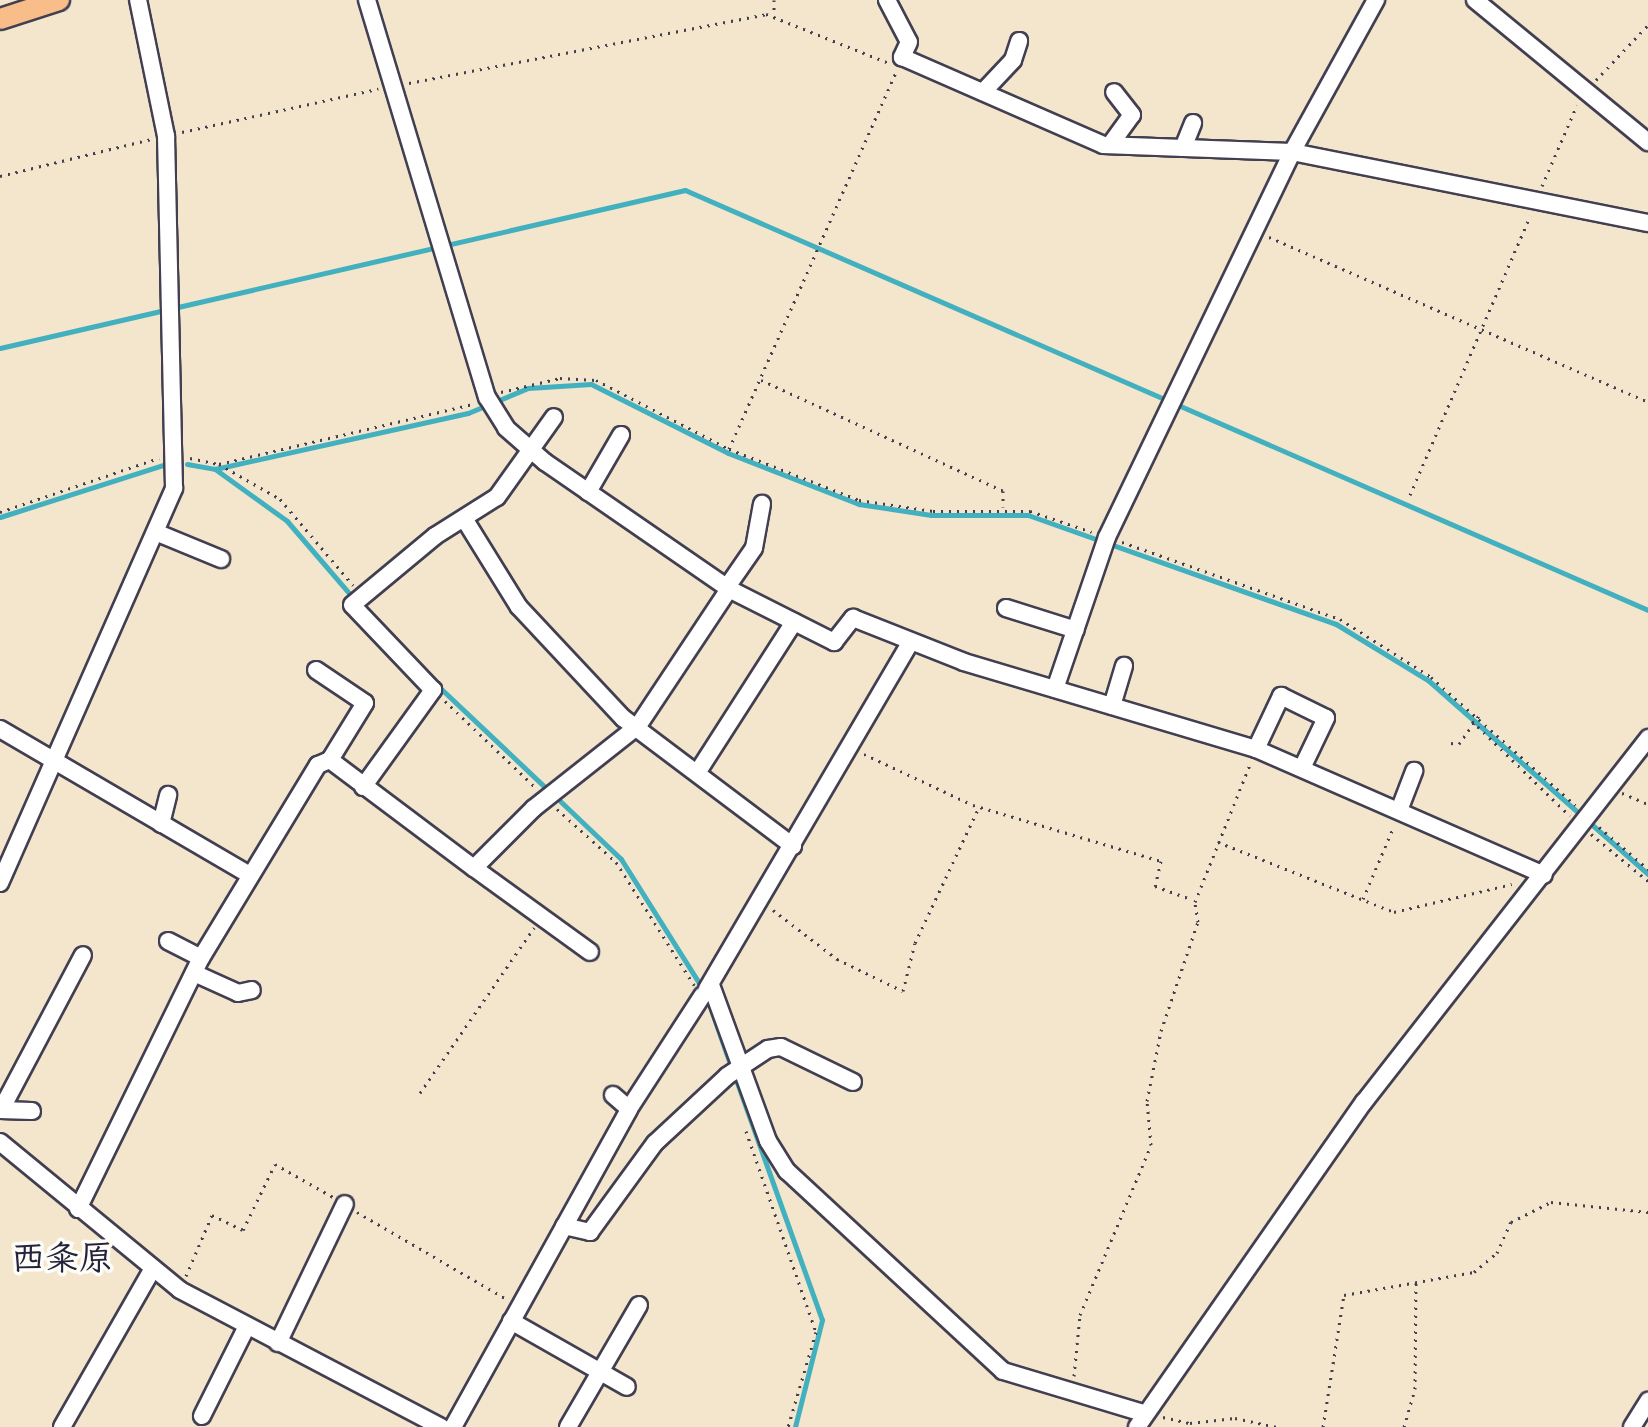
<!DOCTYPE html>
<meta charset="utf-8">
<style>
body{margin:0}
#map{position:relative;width:1648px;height:1427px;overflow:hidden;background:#f3e6cc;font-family:"Comic Neue","Klee One",sans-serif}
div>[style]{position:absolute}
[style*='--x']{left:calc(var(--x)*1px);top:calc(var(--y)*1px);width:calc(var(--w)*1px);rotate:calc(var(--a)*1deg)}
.stream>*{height:5px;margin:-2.5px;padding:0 2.5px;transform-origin:2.5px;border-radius:2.5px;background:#42b0be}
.path>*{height:3px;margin-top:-1.5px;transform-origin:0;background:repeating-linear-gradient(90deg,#413f51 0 2px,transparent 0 8px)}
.roads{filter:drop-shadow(2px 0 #413f51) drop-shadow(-2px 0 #413f51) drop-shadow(0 2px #413f51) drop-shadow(0 -2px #413f51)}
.minor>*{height:16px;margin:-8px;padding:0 8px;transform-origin:8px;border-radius:8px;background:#fff}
.major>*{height:20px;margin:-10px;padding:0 10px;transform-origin:10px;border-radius:10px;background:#f8bd89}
span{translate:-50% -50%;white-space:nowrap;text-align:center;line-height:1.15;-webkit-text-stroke:7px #fdfcf7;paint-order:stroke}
.quarter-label{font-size:34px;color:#22223b;font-weight:700}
</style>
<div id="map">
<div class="stream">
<div style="--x:0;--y:348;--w:703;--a:-12.99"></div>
<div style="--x:685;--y:190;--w:1051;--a:23.56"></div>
<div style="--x:187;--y:464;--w:28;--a:10"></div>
<div style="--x:215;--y:469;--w:89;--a:35.8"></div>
<div style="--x:287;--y:521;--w:104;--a:49.3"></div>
<div style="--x:215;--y:469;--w:259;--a:-12.5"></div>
<div style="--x:468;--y:413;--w:65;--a:-22.6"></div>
<div style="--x:528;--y:388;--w:63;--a:-3.6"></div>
<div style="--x:591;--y:384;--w:153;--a:26.7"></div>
<div style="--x:728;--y:453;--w:141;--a:21.3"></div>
<div style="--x:859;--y:504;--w:73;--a:8.7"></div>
<div style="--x:931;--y:515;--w:97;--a:0"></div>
<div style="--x:1028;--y:515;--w:327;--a:19.5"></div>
<div style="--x:1336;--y:624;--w:109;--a:31.5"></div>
<div style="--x:1429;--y:681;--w:292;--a:41.4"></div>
<div style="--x:0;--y:517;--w:174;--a:-17.7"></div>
<div style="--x:437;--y:685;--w:154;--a:43.4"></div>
<div style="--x:559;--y:800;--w:86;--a:43.6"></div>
<div style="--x:621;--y:859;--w:154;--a:57.8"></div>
<div style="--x:707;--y:998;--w:73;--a:70.8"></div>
<div style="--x:735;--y:1077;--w:258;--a:70.3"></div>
<div style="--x:822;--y:1320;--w:110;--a:104.2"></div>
</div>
<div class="path">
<div style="--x:774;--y:0;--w:14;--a:90"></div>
<div style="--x:1596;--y:80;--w:76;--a:-46.6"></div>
<div style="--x:409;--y:83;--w:364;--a:-10.9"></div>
<div style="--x:766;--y:14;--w:132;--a:21.7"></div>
<div style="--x:182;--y:132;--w:201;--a:-12.4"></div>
<div style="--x:0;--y:176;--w:156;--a:-13.7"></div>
<div style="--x:1542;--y:186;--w:88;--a:-66.6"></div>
<div style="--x:1269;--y:237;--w:413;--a:23.5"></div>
<div style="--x:761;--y:380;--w:266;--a:24.6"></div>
<div style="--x:1003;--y:491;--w:16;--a:90"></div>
<div style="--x:501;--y:392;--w:61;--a:-13.3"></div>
<div style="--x:560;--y:378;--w:36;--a:3"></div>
<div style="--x:596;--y:380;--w:150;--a:27.4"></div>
<div style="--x:729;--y:449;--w:140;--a:21.4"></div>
<div style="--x:859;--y:500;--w:75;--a:8.5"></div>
<div style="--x:933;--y:511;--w:97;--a:0"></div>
<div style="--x:1030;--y:511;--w:65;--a:18.7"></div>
<div style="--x:729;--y:449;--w:412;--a:-66.1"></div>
<div style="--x:190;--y:458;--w:30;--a:12"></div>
<div style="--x:219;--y:464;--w:70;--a:29.8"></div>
<div style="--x:280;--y:499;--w:113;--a:49.7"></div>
<div style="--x:219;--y:464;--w:260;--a:-13.3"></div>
<div style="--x:1410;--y:495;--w:304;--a:-66.7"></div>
<div style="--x:0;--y:512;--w:168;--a:-18.8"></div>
<div style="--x:1122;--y:542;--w:231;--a:19.5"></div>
<div style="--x:1340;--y:619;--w:108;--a:32.5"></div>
<div style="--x:1431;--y:677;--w:193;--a:41.6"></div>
<div style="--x:445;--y:701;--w:124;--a:43.7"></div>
<div style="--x:1472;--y:721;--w:136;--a:44.1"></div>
<div style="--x:1451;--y:743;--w:8;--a:7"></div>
<div style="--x:1459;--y:744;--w:35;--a:-55"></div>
<div style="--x:864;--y:754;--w:120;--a:25.1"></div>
<div style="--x:973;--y:805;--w:196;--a:16.6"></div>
<div style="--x:1161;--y:861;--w:26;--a:103"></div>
<div style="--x:1155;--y:886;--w:35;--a:20"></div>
<div style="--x:1622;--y:793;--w:28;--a:23"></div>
<div style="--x:557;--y:809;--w:79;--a:41.9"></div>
<div style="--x:616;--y:862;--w:146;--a:57.6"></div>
<div style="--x:1599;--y:827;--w:65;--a:40.6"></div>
<div style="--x:1591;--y:834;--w:74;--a:39.5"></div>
<div style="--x:1218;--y:842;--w:189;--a:21.7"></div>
<div style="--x:1394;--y:912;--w:121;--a:-13.3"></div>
<div style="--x:1363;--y:899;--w:79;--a:-67"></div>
<div style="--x:773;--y:910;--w:81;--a:37.4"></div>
<div style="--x:837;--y:959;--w:73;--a:25.9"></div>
<div style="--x:903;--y:991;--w:49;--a:-76"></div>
<div style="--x:915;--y:943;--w:150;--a:-64.8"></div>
<div style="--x:420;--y:1093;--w:201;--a:-55.4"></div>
<div style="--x:746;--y:1131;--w:213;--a:70.8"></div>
<div style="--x:816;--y:1332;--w:99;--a:106.4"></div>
<div style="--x:357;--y:1212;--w:171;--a:30.2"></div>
<div style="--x:186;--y:1276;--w:66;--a:-66.9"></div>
<div style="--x:212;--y:1215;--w:34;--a:26"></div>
<div style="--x:243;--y:1230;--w:73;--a:-64.1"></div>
<div style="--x:275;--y:1164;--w:67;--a:29.6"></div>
<div style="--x:1074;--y:1376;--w:61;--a:-84.4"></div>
<div style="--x:1080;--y:1315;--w:184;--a:-67.3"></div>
<div style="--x:1151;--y:1145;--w:44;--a:-95.2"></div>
<div style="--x:1147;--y:1101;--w:71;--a:-78.7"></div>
<div style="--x:1161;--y:1031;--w:115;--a:-71.3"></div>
<div style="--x:1198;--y:922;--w:20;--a:-99"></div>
<div style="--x:1195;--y:902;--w:151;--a:-68.2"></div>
<div style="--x:1163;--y:1417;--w:28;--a:13"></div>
<div style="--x:1190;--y:1423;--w:45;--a:-6.3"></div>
<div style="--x:1235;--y:1418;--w:43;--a:12.1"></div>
<div style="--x:1323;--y:1427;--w:134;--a:-81"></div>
<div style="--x:1344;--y:1295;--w:132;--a:-10"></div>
<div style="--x:1474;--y:1272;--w:30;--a:-40"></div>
<div style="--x:1497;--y:1253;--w:34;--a:-66"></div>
<div style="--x:1511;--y:1222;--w:45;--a:-26.6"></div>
<div style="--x:1551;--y:1202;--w:98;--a:5.9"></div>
<div style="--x:1404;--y:1427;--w:40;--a:-74"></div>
<div style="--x:1415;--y:1389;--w:106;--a:-89.5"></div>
</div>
<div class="roads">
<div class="minor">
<div style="--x:367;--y:0;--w:415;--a:73.2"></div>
<div style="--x:487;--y:397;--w:36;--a:58"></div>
<div style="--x:506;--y:428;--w:52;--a:41.1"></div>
<div style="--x:545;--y:462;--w:224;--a:34.6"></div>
<div style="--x:729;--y:589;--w:118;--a:26.8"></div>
<div style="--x:834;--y:642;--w:31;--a:-52"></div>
<div style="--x:853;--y:618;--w:119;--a:21.6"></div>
<div style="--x:964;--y:662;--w:305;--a:16.6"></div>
<div style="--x:1256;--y:749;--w:314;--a:23.6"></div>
<div style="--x:887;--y:0;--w:47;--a:62.4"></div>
<div style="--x:909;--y:42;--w:17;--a:115"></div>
<div style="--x:902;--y:57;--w:219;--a:23.6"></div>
<div style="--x:1103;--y:145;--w:189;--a:2.1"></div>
<div style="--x:1292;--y:152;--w:363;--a:11.3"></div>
<div style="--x:1475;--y:0;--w:224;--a:39.4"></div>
<div style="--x:983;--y:92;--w:44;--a:-46.8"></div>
<div style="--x:1013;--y:60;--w:20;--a:-72"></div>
<div style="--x:1110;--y:145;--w:37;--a:-54"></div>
<div style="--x:1132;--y:115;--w:29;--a:-128"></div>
<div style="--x:1183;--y:148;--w:27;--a:-68"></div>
<div style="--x:588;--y:492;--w:66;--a:-59.9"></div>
<div style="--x:465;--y:520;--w:102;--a:58.2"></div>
<div style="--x:519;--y:607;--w:152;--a:46.9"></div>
<div style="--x:623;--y:718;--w:213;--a:37"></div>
<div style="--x:160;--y:534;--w:66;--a:22.3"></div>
<div style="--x:727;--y:587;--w:47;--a:-55.3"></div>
<div style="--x:754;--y:548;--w:45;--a:-79.7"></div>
<div style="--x:1006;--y:608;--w:73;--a:17.4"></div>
<div style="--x:316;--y:670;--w:59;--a:34"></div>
<div style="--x:365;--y:703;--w:67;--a:121.6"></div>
<div style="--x:1055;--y:689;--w:161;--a:-71.1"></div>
<div style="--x:1107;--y:537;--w:427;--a:-64.3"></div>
<div style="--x:1292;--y:152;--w:174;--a:-61.1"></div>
<div style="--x:1112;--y:706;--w:42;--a:-73.3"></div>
<div style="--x:0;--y:729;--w:287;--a:30.3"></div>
<div style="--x:1256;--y:749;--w:59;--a:-64.7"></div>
<div style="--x:1281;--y:696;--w:50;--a:26.1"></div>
<div style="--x:1326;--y:718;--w:53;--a:115.6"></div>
<div style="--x:699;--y:770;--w:176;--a:-57.3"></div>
<div style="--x:363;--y:787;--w:120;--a:-54.2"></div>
<div style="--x:433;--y:690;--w:117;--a:-133.6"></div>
<div style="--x:352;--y:605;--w:108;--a:-39.7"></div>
<div style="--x:435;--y:536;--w:73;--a:-32.2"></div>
<div style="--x:497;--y:497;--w:98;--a:-54.5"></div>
<div style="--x:1400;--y:808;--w:40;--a:-69"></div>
<div style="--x:161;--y:824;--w:30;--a:-76"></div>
<div style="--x:474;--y:868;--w:143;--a:35.9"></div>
<div style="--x:0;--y:883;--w:432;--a:-66.2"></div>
<div style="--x:174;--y:488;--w:352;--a:-91.3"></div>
<div style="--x:166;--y:136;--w:139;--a:-101.6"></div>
<div style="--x:168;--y:941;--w:37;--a:27"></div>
<div style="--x:194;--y:973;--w:48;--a:24.4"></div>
<div style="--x:238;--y:993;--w:14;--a:-12"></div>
<div style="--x:711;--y:985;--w:166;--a:69.9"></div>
<div style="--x:768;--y:1141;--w:36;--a:58"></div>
<div style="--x:787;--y:1171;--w:294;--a:42.8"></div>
<div style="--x:1003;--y:1371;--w:146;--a:16.7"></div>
<div style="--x:707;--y:989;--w:401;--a:-59.6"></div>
<div style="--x:613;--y:1095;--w:21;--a:41"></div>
<div style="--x:0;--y:1110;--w:32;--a:2"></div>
<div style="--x:1;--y:1110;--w:175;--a:-62.1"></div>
<div style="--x:0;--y:1142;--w:233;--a:39.4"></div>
<div style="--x:180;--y:1290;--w:295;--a:27.7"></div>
<div style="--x:78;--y:1209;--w:280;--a:-63.9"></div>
<div style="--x:201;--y:958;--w:226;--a:-58.8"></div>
<div style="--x:318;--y:765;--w:13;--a:-23"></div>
<div style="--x:330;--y:760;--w:180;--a:36.9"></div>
<div style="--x:474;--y:868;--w:85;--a:-45"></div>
<div style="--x:534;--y:808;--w:132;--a:-38.3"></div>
<div style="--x:638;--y:726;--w:164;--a:-56.4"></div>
<div style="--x:564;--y:1226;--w:27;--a:13"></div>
<div style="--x:590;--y:1232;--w:110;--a:-53.9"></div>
<div style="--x:655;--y:1143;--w:98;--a:-42.9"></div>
<div style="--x:727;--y:1076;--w:49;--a:-33.4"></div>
<div style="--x:768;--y:1049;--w:13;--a:-9"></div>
<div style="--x:781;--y:1047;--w:80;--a:25.9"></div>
<div style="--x:511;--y:1321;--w:133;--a:29.6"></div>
<div style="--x:278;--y:1343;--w:154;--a:-64.3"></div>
<div style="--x:202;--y:1416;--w:101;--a:-63.4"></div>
<div style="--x:62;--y:1427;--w:183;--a:-60.2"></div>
<div style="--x:453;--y:1427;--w:363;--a:-61"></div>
<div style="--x:629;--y:1109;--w:135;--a:-57.1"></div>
<div style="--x:568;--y:1427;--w:141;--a:-59.8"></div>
<div style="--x:1137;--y:1427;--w:396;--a:-55.1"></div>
<div style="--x:1364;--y:1102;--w:462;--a:-52"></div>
<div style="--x:1632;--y:1427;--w:31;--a:-58"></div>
</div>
<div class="major">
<div style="--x:0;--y:19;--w:62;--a:-17.9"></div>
</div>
</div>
<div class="quarter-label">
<span style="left:62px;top:1259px">西粂原</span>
</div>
</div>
